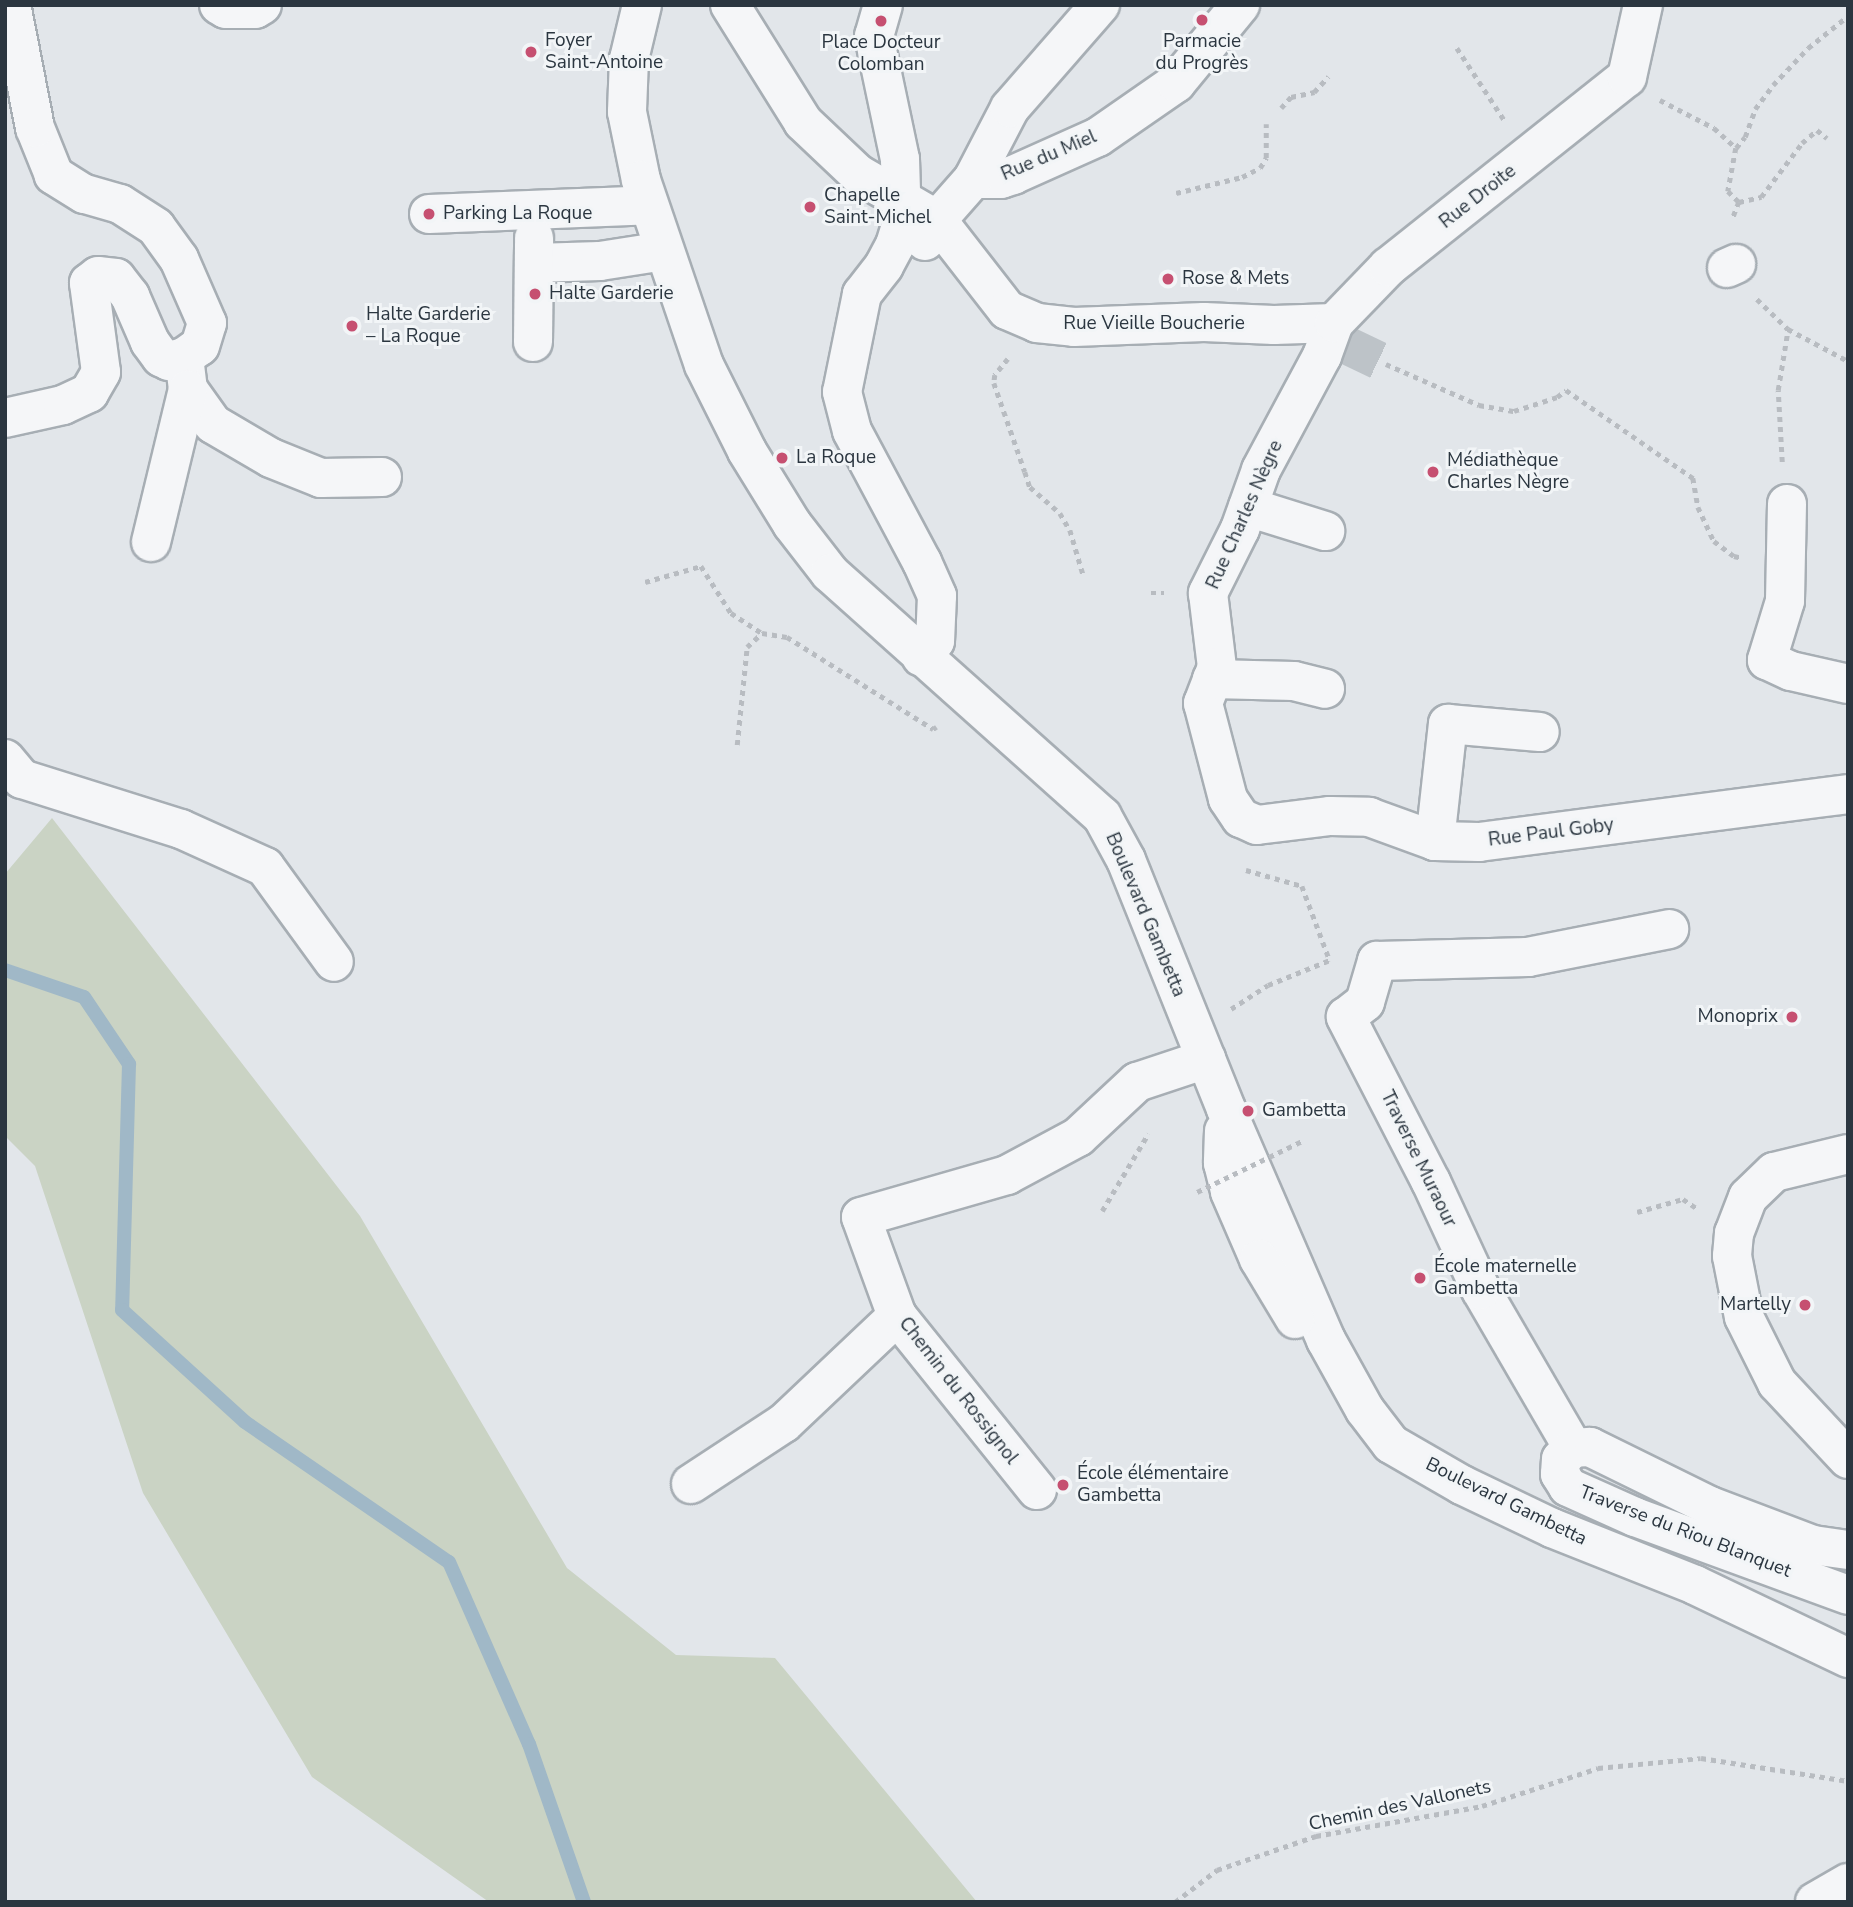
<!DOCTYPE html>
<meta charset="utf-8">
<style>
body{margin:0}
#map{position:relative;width:1853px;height:1907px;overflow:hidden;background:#e2e6ea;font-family:"Nunito Sans",sans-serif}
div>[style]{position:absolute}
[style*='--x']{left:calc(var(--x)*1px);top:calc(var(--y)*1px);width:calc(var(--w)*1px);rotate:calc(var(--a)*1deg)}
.green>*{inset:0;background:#cad3c4}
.stream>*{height:14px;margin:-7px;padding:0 7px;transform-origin:7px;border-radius:7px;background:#a0b8c7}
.minor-tunnel>*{height:38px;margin-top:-19px;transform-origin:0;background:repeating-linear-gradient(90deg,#bdc3c8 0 38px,transparent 0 57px)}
.path>*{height:4.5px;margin-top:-2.25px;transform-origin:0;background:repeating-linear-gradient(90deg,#b8bcc1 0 5px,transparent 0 10px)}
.roads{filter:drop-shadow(2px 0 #a7aeb4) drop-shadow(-2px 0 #a7aeb4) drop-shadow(0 2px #a7aeb4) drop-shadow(0 -2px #a7aeb4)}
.minor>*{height:38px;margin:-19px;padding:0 19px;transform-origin:19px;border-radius:19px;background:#f5f6f8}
.path-bridge>*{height:4.5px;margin-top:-2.25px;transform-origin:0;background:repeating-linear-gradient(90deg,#b8bcc1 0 5px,transparent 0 10px)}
.dots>*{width:19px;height:19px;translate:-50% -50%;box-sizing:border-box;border:4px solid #f2f5f7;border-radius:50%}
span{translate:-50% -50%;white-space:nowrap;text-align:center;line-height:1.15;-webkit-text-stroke:6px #f2f5f7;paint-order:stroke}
.poi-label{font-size:19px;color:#2b3640}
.left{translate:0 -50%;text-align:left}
.right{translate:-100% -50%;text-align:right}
.street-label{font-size:19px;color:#2b3640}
.frame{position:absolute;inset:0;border:7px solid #2b3640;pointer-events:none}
</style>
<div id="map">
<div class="green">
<div style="clip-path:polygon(52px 818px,360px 1216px,567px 1568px,676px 1655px,775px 1658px,977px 1902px,489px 1902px,312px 1777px,143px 1493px,35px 1166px,5px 1136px,5px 874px)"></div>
</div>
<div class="stream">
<div style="--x:5;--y:970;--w:83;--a:18.9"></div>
<div style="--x:84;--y:997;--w:81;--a:56.1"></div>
<div style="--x:129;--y:1064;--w:246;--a:91.6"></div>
<div style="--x:122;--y:1310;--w:166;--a:42.3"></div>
<div style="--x:245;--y:1422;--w:247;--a:34.5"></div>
<div style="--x:449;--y:1562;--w:199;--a:66.3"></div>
<div style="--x:529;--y:1744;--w:167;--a:70.8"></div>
</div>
<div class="minor-tunnel">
<div style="--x:1344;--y:344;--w:47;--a:25.5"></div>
</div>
<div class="path">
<div style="--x:1457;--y:48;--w:87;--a:56.7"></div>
<div style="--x:1660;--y:100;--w:61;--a:27.4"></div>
<div style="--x:1714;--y:128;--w:30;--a:42"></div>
<div style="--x:1736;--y:148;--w:44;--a:100.5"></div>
<div style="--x:1728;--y:191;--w:16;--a:45"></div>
<div style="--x:1739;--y:202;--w:19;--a:111"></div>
<div style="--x:1281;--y:108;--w:15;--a:-48"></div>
<div style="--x:1291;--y:97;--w:24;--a:-12"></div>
<div style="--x:1314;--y:92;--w:21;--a:-47"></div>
<div style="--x:1736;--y:148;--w:14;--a:-51"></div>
<div style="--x:1745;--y:137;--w:30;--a:-70"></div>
<div style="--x:1755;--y:109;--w:30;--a:-53"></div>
<div style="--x:1773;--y:85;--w:51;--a:-46.6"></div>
<div style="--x:1808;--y:48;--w:51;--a:-38.7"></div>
<div style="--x:1176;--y:193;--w:68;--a:-13.6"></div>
<div style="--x:1242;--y:177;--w:20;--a:-27"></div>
<div style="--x:1260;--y:168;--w:12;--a:-59"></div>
<div style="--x:1266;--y:158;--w:34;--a:-90"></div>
<div style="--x:1739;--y:202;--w:23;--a:-13"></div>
<div style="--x:1761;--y:197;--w:68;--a:-52.8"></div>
<div style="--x:1802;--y:143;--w:20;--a:-41"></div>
<div style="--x:1817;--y:130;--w:13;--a:39"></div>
<div style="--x:1757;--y:299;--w:43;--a:44.1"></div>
<div style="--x:1788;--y:329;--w:68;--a:28.1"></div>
<div style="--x:1008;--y:359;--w:21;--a:129"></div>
<div style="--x:995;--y:375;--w:8;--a:97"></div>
<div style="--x:994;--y:383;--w:94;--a:70.8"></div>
<div style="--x:1025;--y:472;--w:16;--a:72"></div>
<div style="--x:1030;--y:487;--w:40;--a:41"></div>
<div style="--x:1060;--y:513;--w:20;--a:60"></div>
<div style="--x:1070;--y:530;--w:46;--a:73.5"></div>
<div style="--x:1386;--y:364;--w:102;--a:23.8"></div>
<div style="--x:1479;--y:405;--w:36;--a:10"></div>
<div style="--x:1514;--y:411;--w:45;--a:-18"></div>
<div style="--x:1557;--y:397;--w:11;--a:-38"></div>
<div style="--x:1566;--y:390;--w:155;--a:34.7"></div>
<div style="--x:1693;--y:478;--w:29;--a:80"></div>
<div style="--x:1698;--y:507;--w:38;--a:65"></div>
<div style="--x:1714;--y:541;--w:25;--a:37"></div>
<div style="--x:1734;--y:556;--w:9;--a:13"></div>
<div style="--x:1782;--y:462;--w:72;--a:-93.2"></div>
<div style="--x:1778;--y:390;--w:62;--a:-80.7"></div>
<div style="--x:645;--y:582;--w:58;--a:-15.9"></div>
<div style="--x:701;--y:566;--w:56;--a:57.4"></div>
<div style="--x:731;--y:613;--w:37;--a:33"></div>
<div style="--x:762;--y:633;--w:25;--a:9"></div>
<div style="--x:787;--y:637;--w:173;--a:32.2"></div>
<div style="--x:933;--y:729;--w:4;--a:-34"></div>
<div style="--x:1151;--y:593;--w:13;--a:0"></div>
<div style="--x:737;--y:745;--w:99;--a:-84.2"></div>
<div style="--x:747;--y:647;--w:21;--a:-43"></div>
<div style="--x:1246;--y:870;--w:58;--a:15.9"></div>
<div style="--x:1302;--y:886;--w:80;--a:69.5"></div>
<div style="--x:1231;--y:1009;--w:44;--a:-33"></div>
<div style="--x:1268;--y:985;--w:67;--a:-22"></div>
<div style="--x:1102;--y:1211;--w:90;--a:-59.1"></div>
<div style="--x:1637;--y:1212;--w:48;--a:-15.8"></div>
<div style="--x:1683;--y:1199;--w:18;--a:34"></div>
<div style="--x:1175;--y:1902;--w:53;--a:-37.3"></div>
<div style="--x:1217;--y:1870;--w:105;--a:-19"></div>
<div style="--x:1316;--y:1836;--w:169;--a:-10.2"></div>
<div style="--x:1482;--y:1806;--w:122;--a:-18.1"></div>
<div style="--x:1598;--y:1768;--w:103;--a:-5.5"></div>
<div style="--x:1701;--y:1758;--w:149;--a:8.9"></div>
</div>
<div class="roads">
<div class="minor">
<div style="--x:219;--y:5;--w:8;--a:30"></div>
<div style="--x:226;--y:9;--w:29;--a:0"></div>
<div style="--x:255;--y:9;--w:8;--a:-30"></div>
<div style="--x:642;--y:5;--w:56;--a:103.5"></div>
<div style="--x:629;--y:59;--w:53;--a:92.2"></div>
<div style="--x:627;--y:112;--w:69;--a:78.4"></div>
<div style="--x:641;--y:180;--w:195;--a:71.2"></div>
<div style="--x:704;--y:365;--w:96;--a:63.4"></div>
<div style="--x:747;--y:451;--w:86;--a:58.3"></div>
<div style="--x:792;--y:524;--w:62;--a:52.2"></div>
<div style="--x:830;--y:573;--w:365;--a:41.8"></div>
<div style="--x:1102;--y:816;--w:50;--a:61.4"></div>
<div style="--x:1126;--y:860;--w:268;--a:68.1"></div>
<div style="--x:1226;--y:1109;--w:252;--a:66.6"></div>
<div style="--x:1326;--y:1340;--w:80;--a:60.9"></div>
<div style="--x:1365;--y:1410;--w:43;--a:52.6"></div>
<div style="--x:1391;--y:1444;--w:82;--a:30"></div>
<div style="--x:1462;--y:1485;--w:100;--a:25.5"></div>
<div style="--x:1552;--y:1528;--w:154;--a:21.7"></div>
<div style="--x:1695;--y:1585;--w:170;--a:25.5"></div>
<div style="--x:730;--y:5;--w:138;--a:58"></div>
<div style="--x:803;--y:122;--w:76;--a:43.4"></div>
<div style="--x:858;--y:174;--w:91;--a:30.2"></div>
<div style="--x:937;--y:220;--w:114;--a:52.1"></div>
<div style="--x:1007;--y:310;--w:33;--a:23"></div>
<div style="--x:1037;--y:323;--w:37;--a:6"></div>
<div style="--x:1074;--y:327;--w:130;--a:-2.2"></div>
<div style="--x:1204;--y:322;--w:70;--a:2.5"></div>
<div style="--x:1274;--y:325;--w:60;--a:-1.9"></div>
<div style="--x:883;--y:5;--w:32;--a:106"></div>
<div style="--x:874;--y:36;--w:126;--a:78.1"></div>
<div style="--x:900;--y:159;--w:63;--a:88.2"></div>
<div style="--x:902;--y:222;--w:24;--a:107"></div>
<div style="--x:895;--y:245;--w:24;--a:118"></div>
<div style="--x:884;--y:266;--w:36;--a:128"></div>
<div style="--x:862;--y:294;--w:100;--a:101.5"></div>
<div style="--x:842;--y:392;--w:40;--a:75.6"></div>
<div style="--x:852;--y:431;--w:149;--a:61.9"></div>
<div style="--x:922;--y:562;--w:37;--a:66"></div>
<div style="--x:937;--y:596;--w:45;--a:92.5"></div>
<div style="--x:935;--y:641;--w:21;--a:131"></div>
<div style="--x:973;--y:179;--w:28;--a:0"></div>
<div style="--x:1001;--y:179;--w:13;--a:-18"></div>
<div style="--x:1013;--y:175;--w:93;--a:-24.1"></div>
<div style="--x:1098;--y:137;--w:95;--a:-34.7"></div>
<div style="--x:1176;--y:83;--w:101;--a:-50.6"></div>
<div style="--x:429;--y:214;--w:220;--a:-2.3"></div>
<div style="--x:925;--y:241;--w:24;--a:-60"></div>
<div style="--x:937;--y:220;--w:55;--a:-48.7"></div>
<div style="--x:973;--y:179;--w:80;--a:-62.5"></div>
<div style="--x:1010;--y:108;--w:137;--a:-48.9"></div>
<div style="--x:535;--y:263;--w:65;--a:-1.8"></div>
<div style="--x:600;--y:261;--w:65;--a:-8.9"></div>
<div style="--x:1727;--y:268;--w:10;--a:-24"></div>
<div style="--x:1334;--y:323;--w:35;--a:110"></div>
<div style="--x:1322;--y:356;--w:129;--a:118.2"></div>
<div style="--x:1261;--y:470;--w:63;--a:109.6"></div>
<div style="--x:1240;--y:529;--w:72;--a:116.6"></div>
<div style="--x:1208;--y:593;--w:75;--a:83.1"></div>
<div style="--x:1217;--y:667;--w:39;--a:111"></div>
<div style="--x:1203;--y:703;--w:99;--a:75.4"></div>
<div style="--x:1228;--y:799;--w:23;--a:56"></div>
<div style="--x:1241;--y:818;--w:17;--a:24"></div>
<div style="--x:1257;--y:825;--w:74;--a:-7"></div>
<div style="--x:1330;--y:816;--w:39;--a:1"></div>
<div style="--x:1369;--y:817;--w:70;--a:20"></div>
<div style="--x:1435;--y:841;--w:44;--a:1.3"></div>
<div style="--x:1479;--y:842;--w:372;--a:-7.4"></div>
<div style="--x:1334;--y:323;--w:78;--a:-46"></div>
<div style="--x:1388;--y:267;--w:305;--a:-38.5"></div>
<div style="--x:1627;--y:77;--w:74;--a:-77.5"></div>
<div style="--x:533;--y:342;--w:104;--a:-89.4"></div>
<div style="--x:184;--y:357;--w:32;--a:83"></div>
<div style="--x:188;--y:389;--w:43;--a:54.5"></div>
<div style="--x:213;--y:424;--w:67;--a:30.4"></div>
<div style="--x:271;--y:458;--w:54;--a:21.8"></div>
<div style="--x:321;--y:478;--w:61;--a:-0.9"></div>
<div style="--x:5;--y:418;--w:59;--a:-12.6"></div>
<div style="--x:63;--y:405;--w:29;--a:-25"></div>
<div style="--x:89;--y:393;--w:24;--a:-60"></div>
<div style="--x:101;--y:372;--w:90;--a:-97.7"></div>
<div style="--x:89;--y:283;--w:11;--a:-38"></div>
<div style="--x:98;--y:276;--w:18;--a:6"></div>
<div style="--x:116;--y:278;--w:23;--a:52"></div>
<div style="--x:130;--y:296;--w:50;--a:66.5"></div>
<div style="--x:150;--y:342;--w:19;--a:54"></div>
<div style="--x:161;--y:357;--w:9;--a:27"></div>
<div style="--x:169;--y:361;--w:16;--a:-15"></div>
<div style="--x:184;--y:357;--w:19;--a:-35"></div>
<div style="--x:200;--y:346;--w:24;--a:-73"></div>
<div style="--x:207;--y:323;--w:70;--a:-113.6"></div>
<div style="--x:179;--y:259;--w:39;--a:-126"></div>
<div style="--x:156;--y:227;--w:43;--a:-147.4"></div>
<div style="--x:120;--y:204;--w:37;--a:-164"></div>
<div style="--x:84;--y:194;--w:36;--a:-148"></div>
<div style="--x:54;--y:175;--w:51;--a:-112"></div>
<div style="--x:35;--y:128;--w:125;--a:-101"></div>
<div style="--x:1787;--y:504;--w:97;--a:91.2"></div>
<div style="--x:1785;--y:601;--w:62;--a:107"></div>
<div style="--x:1767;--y:660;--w:26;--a:25"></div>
<div style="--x:1791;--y:671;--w:58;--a:12.8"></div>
<div style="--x:1248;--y:507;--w:81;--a:17.3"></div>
<div style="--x:151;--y:542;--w:157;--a:-76.4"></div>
<div style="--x:1212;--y:679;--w:82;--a:1.4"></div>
<div style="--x:1294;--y:681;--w:32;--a:14"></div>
<div style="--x:5;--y:759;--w:26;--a:50"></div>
<div style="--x:22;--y:779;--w:167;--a:17.5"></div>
<div style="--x:181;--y:829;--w:92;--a:24.3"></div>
<div style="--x:265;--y:867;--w:117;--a:54"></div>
<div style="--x:1435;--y:841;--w:118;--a:-83.7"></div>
<div style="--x:1448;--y:724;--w:92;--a:5"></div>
<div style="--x:1224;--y:1131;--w:32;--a:92"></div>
<div style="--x:1223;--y:1163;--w:30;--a:76"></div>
<div style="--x:1230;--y:1192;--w:73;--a:66.6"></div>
<div style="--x:1259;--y:1259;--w:70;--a:59"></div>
<div style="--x:1848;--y:1154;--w:76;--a:166.3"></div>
<div style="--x:1774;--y:1172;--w:36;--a:136"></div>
<div style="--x:1748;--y:1197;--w:39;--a:111"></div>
<div style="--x:1734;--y:1233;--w:23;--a:95"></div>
<div style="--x:1732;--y:1256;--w:62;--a:78.9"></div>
<div style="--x:1744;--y:1317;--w:74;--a:63.4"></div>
<div style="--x:1777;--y:1383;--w:104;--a:46.9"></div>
<div style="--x:1573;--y:1448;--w:183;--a:-120.2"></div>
<div style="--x:1481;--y:1290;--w:119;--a:-114.8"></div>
<div style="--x:1431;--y:1182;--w:186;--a:-117.3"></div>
<div style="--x:1346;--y:1017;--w:24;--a:-38"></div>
<div style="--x:1365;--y:1002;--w:43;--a:-73.7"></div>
<div style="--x:1377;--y:961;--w:151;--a:-1.5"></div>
<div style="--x:1528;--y:957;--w:144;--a:-11.2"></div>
<div style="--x:691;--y:1484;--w:111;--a:-33.3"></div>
<div style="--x:784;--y:1423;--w:156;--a:-43.4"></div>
<div style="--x:1037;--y:1490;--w:223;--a:-128.8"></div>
<div style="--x:897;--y:1316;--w:105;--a:-110"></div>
<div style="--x:861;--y:1217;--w:152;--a:-16"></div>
<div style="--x:1007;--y:1175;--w:81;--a:-28.2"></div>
<div style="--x:1078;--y:1137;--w:81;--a:-43"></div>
<div style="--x:1137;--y:1082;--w:73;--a:-18.4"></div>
<div style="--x:1848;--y:1550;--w:35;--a:-172"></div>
<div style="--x:1813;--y:1545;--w:110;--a:-159.3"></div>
<div style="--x:1710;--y:1506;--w:134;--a:-153.8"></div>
<div style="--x:1590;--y:1447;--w:17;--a:177"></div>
<div style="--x:1573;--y:1448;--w:16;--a:137"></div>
<div style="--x:1561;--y:1459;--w:15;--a:94"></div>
<div style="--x:1560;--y:1474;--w:15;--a:58"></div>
<div style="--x:1568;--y:1487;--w:73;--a:24.1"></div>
<div style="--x:1635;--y:1517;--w:227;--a:20.1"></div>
<div style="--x:1815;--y:1902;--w:38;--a:-30"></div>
</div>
</div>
<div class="path-bridge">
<div style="--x:1197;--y:1192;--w:119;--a:-25.9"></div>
</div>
<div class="dots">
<div style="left:1202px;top:20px;background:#c65071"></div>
<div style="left:881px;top:21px;background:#c65071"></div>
<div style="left:531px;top:52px;background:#c65071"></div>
<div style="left:810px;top:207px;background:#c65071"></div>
<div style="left:429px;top:214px;background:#c65071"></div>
<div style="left:1168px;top:279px;background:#c65071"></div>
<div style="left:535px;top:294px;background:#c65071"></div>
<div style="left:352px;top:326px;background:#c65071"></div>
<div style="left:782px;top:458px;background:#c65071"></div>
<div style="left:1433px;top:472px;background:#c65071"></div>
<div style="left:1792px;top:1017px;background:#c65071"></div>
<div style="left:1248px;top:1111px;background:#c65071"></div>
<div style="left:1420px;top:1278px;background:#c65071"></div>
<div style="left:1805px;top:1305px;background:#c65071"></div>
<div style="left:1063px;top:1485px;background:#c65071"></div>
</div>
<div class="poi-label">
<span class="left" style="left:545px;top:52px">Foyer<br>Saint-Antoine</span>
<span style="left:1202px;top:53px">Parmacie<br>du Progrès</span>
<span style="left:881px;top:54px">Place Docteur<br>Colomban</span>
<span class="left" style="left:824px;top:207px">Chapelle<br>Saint-Michel</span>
<span class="left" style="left:443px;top:214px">Parking La Roque</span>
<span class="left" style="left:1182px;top:279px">Rose &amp; Mets</span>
<span class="left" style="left:549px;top:294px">Halte Garderie</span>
<span class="left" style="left:366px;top:326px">Halte Garderie<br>– La Roque</span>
<span class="left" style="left:796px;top:458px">La Roque</span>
<span class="left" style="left:1447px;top:472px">Médiathèque<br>Charles Nègre</span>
<span class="right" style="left:1778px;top:1017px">Monoprix</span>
<span class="left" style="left:1262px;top:1111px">Gambetta</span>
<span class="left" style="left:1434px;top:1278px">École maternelle<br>Gambetta</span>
<span class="right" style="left:1791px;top:1305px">Martelly</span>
<span class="left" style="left:1077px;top:1485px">École élémentaire<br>Gambetta</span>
</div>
<div class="street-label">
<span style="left:1049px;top:156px;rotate:-23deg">Rue du Miel</span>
<span style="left:1478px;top:197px;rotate:-38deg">Rue Droite</span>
<span style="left:1154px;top:324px">Rue Vieille Boucherie</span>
<span style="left:1245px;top:515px;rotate:-66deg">Rue Charles Nègre</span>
<span style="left:1551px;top:833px;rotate:-7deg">Rue Paul Goby</span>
<span style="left:1145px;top:915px;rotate:67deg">Boulevard Gambetta</span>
<span style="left:1418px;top:1159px;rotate:64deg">Traverse Muraour</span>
<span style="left:958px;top:1391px;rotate:52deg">Chemin du Rossignol</span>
<span style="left:1506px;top:1502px;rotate:26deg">Boulevard Gambetta</span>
<span style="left:1685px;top:1532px;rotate:21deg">Traverse du Riou Blanquet</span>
<span style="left:1400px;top:1806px;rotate:-12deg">Chemin des Vallonets</span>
</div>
<div class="frame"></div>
</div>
